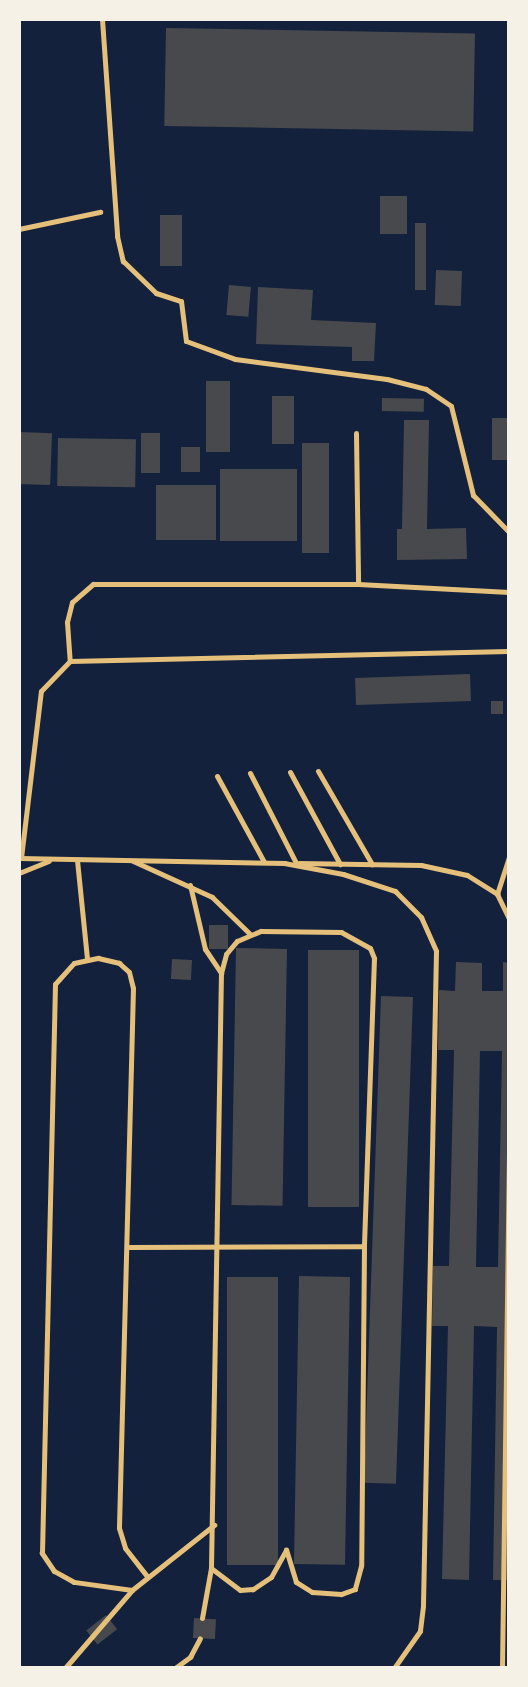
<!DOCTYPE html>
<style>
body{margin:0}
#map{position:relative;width:528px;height:1687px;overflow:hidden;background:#14213d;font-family:Manrope,sans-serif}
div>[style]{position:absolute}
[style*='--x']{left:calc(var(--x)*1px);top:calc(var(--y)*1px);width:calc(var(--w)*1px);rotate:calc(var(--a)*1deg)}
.building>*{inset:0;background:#48494c;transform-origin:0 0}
.path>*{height:4.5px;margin:-2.25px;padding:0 2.25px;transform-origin:2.25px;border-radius:2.25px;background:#e5c07b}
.service>*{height:5px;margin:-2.5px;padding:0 2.5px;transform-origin:2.5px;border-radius:2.5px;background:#e5c07b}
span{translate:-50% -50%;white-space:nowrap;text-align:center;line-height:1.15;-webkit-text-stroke:5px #f6f1e7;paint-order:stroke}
.frame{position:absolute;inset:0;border:21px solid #f6f1e7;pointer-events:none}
</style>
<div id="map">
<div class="building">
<div style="left:166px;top:28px;width:309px;height:98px;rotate:1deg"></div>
<div style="left:380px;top:196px;width:27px;height:38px"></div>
<div style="left:160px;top:215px;width:22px;height:51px"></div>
<div style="left:415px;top:223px;width:11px;height:67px"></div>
<div style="left:436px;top:270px;width:26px;height:35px;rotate:2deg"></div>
<div style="left:229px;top:285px;width:22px;height:30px;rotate:5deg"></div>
<div style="clip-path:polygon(258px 287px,313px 290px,311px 320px,376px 323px,374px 361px,352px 361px,352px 347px,256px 344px)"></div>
<div style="left:230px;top:381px;width:71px;height:24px;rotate:90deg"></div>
<div style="left:272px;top:396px;width:22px;height:48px"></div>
<div style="left:382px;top:398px;width:42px;height:13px;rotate:1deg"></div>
<div style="left:492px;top:418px;width:17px;height:42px"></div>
<div style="clip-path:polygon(404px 420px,429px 420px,427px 529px,466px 528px,467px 559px,397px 560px,397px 529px,402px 529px)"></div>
<div style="left:19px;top:432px;width:33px;height:52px;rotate:2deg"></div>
<div style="left:141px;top:433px;width:19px;height:40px"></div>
<div style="left:58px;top:438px;width:78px;height:48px;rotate:1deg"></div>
<div style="left:302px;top:443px;width:27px;height:110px"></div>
<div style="left:181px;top:447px;width:19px;height:25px"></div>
<div style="left:297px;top:469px;width:72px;height:77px;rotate:90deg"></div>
<div style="left:156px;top:485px;width:60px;height:55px"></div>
<div style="left:470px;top:674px;width:27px;height:115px;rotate:88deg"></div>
<div style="left:491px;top:701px;width:12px;height:13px"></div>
<div style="left:209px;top:925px;width:19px;height:24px"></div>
<div style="left:236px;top:948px;width:51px;height:257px;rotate:1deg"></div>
<div style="left:308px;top:950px;width:51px;height:257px"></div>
<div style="left:172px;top:959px;width:20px;height:20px;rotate:3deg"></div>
<div style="clip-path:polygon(evenodd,456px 962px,482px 963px,482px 991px,503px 991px,503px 962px,509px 963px,509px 1580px,493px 1580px,497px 1327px,474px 1326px,469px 1580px,442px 1579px,448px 1326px,432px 1326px,433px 1266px,449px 1266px,454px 1050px,438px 1050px,439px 990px,455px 991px,456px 962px,480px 1051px,502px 1051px,498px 1267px,476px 1267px,480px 1051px)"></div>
<div style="left:381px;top:996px;width:32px;height:487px;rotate:2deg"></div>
<div style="left:299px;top:1276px;width:51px;height:288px;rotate:1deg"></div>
<div style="left:227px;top:1277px;width:51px;height:288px"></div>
<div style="left:106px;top:1615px;width:18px;height:25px;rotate:52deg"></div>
<div style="left:194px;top:1618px;width:22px;height:20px;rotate:3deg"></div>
</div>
<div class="path">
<div style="--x:19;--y:229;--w:83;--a:-11.9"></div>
</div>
<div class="service">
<div style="--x:102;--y:19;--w:218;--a:86"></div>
<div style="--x:117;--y:236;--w:26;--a:77"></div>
<div style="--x:123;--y:261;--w:46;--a:44.1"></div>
<div style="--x:156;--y:293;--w:26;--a:18"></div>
<div style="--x:181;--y:301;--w:40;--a:82.9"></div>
<div style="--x:186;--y:341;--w:52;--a:20.2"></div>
<div style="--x:235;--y:359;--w:153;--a:7.5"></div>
<div style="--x:387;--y:379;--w:40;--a:14.4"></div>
<div style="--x:426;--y:389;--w:30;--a:34"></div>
<div style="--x:451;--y:406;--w:92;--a:76.1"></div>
<div style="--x:473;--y:495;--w:52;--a:45.8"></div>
<div style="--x:356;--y:433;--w:151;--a:89.2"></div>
<div style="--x:509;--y:592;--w:151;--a:-177"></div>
<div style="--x:358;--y:584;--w:265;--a:180"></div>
<div style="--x:93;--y:584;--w:28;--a:139"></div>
<div style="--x:72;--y:602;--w:21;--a:104"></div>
<div style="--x:67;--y:622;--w:39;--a:86"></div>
<div style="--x:70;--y:661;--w:439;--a:-1.3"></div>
<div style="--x:318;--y:771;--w:108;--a:59.9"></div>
<div style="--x:290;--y:772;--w:105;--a:61.5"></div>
<div style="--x:250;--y:773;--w:101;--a:62.9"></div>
<div style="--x:217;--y:776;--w:98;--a:61.3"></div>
<div style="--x:19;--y:858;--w:266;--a:1.1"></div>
<div style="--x:21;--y:858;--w:168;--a:-83.2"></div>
<div style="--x:41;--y:691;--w:42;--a:-46"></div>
<div style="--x:77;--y:860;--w:100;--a:84.2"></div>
<div style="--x:133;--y:861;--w:87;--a:24.5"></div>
<div style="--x:212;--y:897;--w:53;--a:44.2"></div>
<div style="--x:284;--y:863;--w:60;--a:10.6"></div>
<div style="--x:343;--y:874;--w:55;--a:18.1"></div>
<div style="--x:395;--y:891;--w:37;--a:45"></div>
<div style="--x:421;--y:917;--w:37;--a:66"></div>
<div style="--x:436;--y:951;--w:655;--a:91.14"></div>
<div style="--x:423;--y:1606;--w:25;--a:97"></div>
<div style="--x:420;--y:1631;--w:45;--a:125.1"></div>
<div style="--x:299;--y:863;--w:122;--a:0.9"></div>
<div style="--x:421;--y:865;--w:47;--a:12.3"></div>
<div style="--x:467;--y:875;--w:36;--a:32"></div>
<div style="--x:497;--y:894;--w:28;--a:64"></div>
<div style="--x:19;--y:873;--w:32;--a:-22"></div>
<div style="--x:190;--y:885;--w:66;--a:76.8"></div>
<div style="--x:205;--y:949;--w:29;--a:56"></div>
<div style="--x:497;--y:894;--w:38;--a:-72"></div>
<div style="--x:261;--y:931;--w:80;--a:0.7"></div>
<div style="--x:341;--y:932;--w:33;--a:29"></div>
<div style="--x:370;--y:948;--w:11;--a:68"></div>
<div style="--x:374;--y:958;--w:288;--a:92"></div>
<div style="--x:364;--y:1246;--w:320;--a:90.5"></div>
<div style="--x:361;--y:1566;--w:24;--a:105"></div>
<div style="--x:355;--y:1589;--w:15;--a:160"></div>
<div style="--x:341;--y:1594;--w:29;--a:-176"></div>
<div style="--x:312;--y:1592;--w:19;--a:-148"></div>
<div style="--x:296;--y:1582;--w:34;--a:-107"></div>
<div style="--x:286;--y:1550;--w:31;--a:119"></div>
<div style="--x:271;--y:1577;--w:22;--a:146"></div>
<div style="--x:253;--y:1589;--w:13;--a:176"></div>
<div style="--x:240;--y:1590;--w:36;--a:-143"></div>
<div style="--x:211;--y:1568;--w:595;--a:-89.04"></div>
<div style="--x:221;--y:973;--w:20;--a:-75"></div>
<div style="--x:226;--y:954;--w:17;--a:-50"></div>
<div style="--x:237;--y:941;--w:26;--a:-23"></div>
<div style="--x:129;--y:1247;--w:235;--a:-0.2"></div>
<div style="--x:132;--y:1590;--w:59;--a:-172.1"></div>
<div style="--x:74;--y:1582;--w:23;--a:-151"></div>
<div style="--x:54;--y:1571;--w:22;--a:-124"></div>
<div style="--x:42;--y:1553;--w:569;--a:-88.69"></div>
<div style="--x:55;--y:984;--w:28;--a:-48"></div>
<div style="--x:74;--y:963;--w:25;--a:-12"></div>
<div style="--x:98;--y:958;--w:22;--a:13"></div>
<div style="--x:119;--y:963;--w:13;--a:42"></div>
<div style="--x:129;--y:972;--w:16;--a:76"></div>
<div style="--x:133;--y:988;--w:540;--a:91.49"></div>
<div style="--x:119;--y:1528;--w:21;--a:73"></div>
<div style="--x:125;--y:1548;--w:36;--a:52"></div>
<div style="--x:202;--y:1618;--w:51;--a:-79.8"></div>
<div style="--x:65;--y:1668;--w:103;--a:-49.3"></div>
<div style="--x:132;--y:1590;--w:105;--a:-38.4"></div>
<div style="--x:175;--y:1668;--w:19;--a:-36"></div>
<div style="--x:190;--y:1657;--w:21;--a:-62"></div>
<div style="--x:502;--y:1668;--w:515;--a:-89.22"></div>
</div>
<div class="frame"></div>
</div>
